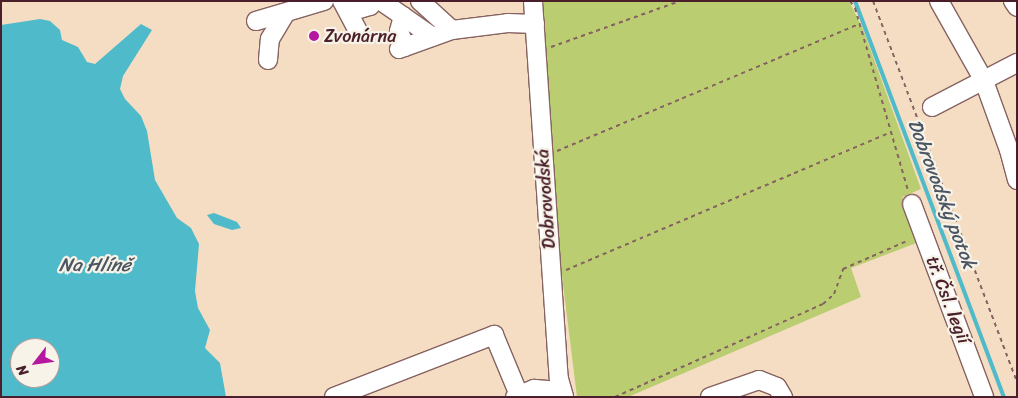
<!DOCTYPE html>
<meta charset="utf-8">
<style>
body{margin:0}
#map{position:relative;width:1018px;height:398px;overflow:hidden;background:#f4ddc2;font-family:Sriracha,sans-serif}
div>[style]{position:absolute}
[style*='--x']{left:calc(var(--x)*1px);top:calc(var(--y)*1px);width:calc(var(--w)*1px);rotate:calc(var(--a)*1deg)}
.green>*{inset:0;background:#bacd71}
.water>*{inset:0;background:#4ebaca}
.stream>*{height:4px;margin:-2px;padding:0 2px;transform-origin:2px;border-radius:2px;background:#4ebaca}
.path>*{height:2px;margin-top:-1px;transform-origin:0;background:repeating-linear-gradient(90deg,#866260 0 4px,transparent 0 8px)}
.roads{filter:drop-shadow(1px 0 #866260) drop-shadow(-1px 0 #866260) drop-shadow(0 1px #866260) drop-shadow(0 -1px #866260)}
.minor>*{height:18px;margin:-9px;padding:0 9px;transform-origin:9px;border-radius:9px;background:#fff}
.dots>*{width:14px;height:14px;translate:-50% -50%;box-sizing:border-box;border:2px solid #f7f3e8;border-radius:50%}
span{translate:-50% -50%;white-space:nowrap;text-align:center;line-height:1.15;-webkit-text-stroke:4.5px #f7f3e8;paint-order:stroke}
.poi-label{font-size:18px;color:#4a1f2b}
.left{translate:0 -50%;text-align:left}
.street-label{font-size:18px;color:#4a1f2b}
.water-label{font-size:19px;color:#4b5563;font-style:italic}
.frame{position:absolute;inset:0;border:2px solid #4a1f2b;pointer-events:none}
.north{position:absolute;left:10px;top:338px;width:50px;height:50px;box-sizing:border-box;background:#f7f3e8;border:1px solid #b29e9c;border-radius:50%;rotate:240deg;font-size:14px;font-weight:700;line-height:20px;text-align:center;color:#4a1f2b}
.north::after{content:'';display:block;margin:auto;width:18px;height:22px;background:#b5179e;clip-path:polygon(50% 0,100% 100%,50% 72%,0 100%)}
</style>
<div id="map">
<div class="green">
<div style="clip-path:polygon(544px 1px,849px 1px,863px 29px,921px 189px,902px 197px,919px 242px,851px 268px,861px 297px,628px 397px,577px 397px,561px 268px,542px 23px)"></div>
</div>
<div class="water">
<div style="clip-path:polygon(evenodd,40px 19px,50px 21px,60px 30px,62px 40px,78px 47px,87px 62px,95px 64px,141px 24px,152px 30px,123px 76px,120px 89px,125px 99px,141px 116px,147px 131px,155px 180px,177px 218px,191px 228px,199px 244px,195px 291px,198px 308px,210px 330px,205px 348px,220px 363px,226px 397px,1px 397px,1px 25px,40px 19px,20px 348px,50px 348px,50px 378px,20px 378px,20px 348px)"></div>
<div style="clip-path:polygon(214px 213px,237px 222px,241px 228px,232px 230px,214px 224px,207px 215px)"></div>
</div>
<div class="stream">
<div style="--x:855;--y:1;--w:423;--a:69.4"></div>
</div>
<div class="path">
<div style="--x:850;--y:1;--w:9;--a:54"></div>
<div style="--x:855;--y:8;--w:190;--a:73.8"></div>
<div style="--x:873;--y:1;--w:407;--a:69.3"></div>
<div style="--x:551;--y:47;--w:137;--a:-19.6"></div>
<div style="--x:557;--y:151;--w:328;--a:-22.8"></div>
<div style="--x:566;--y:270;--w:353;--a:-23"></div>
<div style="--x:615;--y:397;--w:228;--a:-24.1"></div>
<div style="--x:823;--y:304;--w:15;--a:-42"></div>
<div style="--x:834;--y:294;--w:27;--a:-70"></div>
<div style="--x:843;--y:269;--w:72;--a:-23.7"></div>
</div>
<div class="roads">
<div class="minor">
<div style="--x:342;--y:1;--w:36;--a:62"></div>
<div style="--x:381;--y:1;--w:63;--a:34.7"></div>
<div style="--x:420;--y:1;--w:43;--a:42.2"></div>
<div style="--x:533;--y:1;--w:379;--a:86.1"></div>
<div style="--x:559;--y:379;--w:19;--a:74"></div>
<div style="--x:939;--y:1;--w:92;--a:60.6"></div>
<div style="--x:984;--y:81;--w:73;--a:70.1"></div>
<div style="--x:1009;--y:150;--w:31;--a:75"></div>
<div style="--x:1013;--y:1;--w:7;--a:56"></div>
<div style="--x:349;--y:12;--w:22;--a:-16"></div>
<div style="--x:370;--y:6;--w:6;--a:-51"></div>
<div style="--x:403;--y:16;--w:16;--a:105"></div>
<div style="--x:399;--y:31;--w:17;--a:69"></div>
<div style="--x:256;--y:21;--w:71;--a:-16.4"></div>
<div style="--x:399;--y:49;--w:56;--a:-19.7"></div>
<div style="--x:452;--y:30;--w:56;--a:-7.1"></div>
<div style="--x:508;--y:23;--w:27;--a:2"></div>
<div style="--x:268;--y:60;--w:21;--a:-85"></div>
<div style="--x:270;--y:39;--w:29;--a:-59"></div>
<div style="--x:932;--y:107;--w:96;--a:-27.4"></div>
<div style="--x:912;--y:204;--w:206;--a:69.5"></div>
<div style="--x:334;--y:397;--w:172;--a:-21.2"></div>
<div style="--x:494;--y:335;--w:65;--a:67.4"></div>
<div style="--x:515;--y:397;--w:21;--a:-23"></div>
<div style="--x:534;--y:389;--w:28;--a:4"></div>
<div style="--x:710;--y:397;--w:52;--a:-19.1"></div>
<div style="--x:759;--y:380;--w:19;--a:21"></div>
<div style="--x:777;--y:387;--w:12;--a:59"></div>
</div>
</div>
<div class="dots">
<div style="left:314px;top:36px;background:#b5179e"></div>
</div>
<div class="poi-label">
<span class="left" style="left:324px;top:36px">Zvonárna</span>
</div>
<div class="street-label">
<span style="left:546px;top:199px;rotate:-94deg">Dobrovodská</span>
<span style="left:948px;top:300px;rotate:69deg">tř. Čsl. legií</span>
</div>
<div class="water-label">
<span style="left:942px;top:194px;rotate:69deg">Dobrovodský potok</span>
<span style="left:95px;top:265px">Na Hlíně</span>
</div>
<div class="frame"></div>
<div class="north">N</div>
</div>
